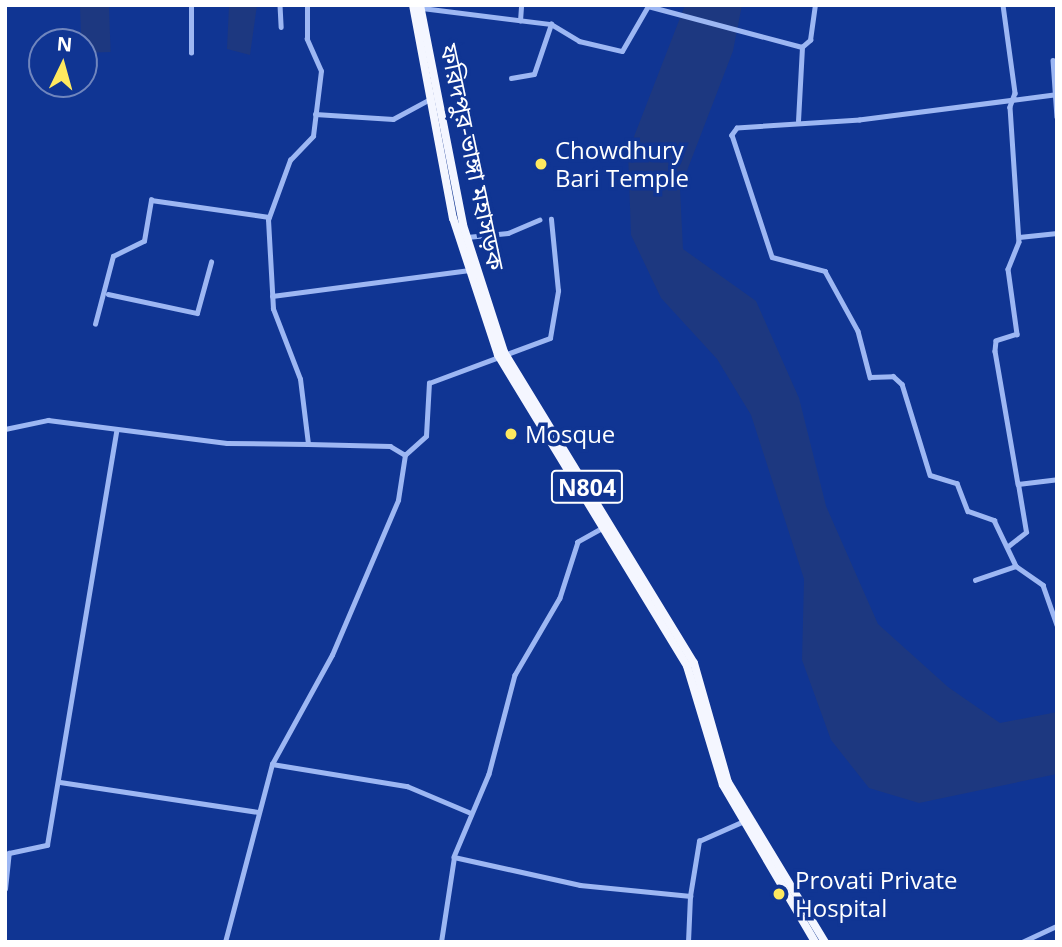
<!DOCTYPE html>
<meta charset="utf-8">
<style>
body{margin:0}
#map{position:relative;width:1062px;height:947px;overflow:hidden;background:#103593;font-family:"Open Sans","Noto Sans Bengali",sans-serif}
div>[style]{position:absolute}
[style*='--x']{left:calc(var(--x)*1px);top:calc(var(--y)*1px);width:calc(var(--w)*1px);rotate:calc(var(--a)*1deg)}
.water>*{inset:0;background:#1d3880;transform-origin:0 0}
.minor>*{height:4.5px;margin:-2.25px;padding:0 2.25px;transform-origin:2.25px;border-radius:2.25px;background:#9db7f3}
.trunk>*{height:8px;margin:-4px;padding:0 4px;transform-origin:4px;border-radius:4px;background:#f4f6ff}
.dots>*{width:19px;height:19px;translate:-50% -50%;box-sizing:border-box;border:4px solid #103593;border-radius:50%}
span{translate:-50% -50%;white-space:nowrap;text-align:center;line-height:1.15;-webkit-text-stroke:7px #103593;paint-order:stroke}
.shield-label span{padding:2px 5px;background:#103593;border:2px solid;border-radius:5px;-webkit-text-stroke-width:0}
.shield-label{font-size:23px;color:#fff;font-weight:700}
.poi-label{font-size:24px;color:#fff}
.left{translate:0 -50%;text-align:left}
.street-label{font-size:24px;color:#fff}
.frame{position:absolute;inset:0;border:7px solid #fff;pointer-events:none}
.north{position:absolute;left:28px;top:28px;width:70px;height:70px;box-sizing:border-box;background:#103593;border:2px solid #7086be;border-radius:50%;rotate:5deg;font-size:19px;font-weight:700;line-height:28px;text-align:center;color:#fff}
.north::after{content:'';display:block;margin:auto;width:24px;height:32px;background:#ffe95f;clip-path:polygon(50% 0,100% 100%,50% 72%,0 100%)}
</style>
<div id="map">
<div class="water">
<div style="clip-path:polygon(229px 5px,257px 5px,250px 55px,227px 49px)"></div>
<div style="clip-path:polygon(685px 5px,742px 5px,733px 51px,680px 189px,683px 249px,756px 301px,799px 398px,826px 506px,878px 624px,948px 687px,1000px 723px,1057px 712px,1057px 774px,919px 803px,869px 788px,831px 740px,802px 660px,804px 579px,751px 415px,717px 359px,661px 298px,631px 235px,628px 152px)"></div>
<div style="left:109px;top:6px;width:46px;height:29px;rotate:88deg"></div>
</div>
<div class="minor">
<div style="--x:280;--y:5;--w:22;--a:87"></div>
<div style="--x:1003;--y:5;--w:89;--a:82.2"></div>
<div style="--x:1015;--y:93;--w:15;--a:110"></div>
<div style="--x:1010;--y:107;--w:135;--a:86.2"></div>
<div style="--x:1019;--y:242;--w:29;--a:112"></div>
<div style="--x:1008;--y:269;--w:66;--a:82.1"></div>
<div style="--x:1017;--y:334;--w:22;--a:162"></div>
<div style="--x:996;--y:341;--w:10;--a:96"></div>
<div style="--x:995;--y:351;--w:135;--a:80.2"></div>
<div style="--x:1018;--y:484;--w:39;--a:-7"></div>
<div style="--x:422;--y:8;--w:130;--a:7.1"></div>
<div style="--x:551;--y:24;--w:33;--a:31"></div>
<div style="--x:579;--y:41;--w:44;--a:13.1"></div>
<div style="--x:622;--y:51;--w:52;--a:-60"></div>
<div style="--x:648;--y:6;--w:159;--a:14.9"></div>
<div style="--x:520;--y:21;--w:16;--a:-86"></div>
<div style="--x:191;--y:53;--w:48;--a:-90"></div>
<div style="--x:1053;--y:60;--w:57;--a:86"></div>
<div style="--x:511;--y:78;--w:23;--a:-10"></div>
<div style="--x:534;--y:74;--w:53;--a:-71.2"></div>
<div style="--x:1054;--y:95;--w:196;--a:172.7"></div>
<div style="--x:860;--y:120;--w:123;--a:176.3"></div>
<div style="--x:737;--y:128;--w:9;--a:126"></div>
<div style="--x:732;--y:135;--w:128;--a:71.8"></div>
<div style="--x:772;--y:257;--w:55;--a:14.8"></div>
<div style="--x:825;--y:271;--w:68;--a:61.2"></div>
<div style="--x:858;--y:331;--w:48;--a:75.4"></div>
<div style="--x:870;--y:377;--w:23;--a:-2"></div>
<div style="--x:893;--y:376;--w:12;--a:42"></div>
<div style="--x:902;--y:384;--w:95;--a:72.9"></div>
<div style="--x:930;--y:475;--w:28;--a:17"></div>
<div style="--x:957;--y:483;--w:30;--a:69"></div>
<div style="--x:968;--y:511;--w:28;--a:19"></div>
<div style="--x:994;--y:520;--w:51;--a:64.4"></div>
<div style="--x:1016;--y:566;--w:33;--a:35"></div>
<div style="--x:1043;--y:585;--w:42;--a:70.7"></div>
<div style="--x:315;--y:114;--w:78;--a:3.7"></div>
<div style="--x:393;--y:119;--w:44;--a:-28.3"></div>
<div style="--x:798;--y:121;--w:74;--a:-86.9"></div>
<div style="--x:802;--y:47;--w:11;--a:-41"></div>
<div style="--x:810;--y:40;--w:35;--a:-82"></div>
<div style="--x:467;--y:237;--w:41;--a:-5.6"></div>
<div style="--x:508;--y:233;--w:34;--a:-23"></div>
<div style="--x:1019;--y:237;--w:38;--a:-6"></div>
<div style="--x:108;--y:294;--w:91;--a:12.1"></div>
<div style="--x:197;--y:313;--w:53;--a:-74.6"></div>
<div style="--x:272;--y:296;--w:199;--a:-7.5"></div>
<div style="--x:95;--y:324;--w:70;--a:-75.2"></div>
<div style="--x:113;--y:256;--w:34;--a:-26"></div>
<div style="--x:144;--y:241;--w:42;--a:-80.3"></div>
<div style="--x:151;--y:200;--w:119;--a:8.2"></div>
<div style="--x:5;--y:429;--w:44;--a:-11.8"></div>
<div style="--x:48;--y:420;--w:180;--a:7.3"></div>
<div style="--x:227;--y:443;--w:81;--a:0.7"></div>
<div style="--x:308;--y:444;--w:65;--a:-97"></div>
<div style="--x:300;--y:379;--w:75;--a:-111.1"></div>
<div style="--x:273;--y:309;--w:89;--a:-93.2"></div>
<div style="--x:268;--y:220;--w:64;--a:-69.9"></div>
<div style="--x:290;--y:160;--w:33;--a:-46"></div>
<div style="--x:313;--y:136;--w:65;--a:-83"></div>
<div style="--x:321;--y:71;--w:35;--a:-114"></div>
<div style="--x:307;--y:39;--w:34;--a:-90"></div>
<div style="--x:308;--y:444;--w:82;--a:1.4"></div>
<div style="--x:390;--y:446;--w:17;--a:31"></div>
<div style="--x:603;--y:528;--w:29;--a:151"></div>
<div style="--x:578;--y:542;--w:59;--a:107.8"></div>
<div style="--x:560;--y:598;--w:89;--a:120.3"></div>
<div style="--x:515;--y:675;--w:102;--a:104.7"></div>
<div style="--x:489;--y:774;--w:90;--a:112.9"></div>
<div style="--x:454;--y:857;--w:129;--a:12.5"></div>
<div style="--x:580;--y:885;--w:111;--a:5.7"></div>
<div style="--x:690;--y:896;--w:56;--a:-80.7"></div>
<div style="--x:699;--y:841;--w:49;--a:-24"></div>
<div style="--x:1007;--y:547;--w:24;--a:-38"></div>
<div style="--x:1026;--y:532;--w:49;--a:-99.5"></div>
<div style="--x:975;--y:580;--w:43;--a:-18.9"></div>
<div style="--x:272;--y:764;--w:137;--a:9.3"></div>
<div style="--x:407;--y:786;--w:69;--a:22.9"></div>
<div style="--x:60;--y:782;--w:200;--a:8.6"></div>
<div style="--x:5;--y:889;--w:36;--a:-84"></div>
<div style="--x:9;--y:853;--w:39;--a:-12"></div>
<div style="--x:47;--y:845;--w:419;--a:-80.5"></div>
<div style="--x:225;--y:942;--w:184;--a:-75.2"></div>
<div style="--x:272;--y:764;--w:124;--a:-61.2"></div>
<div style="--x:332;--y:655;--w:168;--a:-66.9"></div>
<div style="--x:398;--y:500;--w:46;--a:-81.2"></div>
<div style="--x:405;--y:455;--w:28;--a:-42"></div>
<div style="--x:426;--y:436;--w:53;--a:-86.8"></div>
<div style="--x:429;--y:383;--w:129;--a:-20.4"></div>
<div style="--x:550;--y:338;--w:48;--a:-80.3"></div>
<div style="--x:558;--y:291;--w:72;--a:-95.6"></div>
<div style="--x:441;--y:942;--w:86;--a:-81.3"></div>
<div style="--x:688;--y:942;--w:46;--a:-87.5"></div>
<div style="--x:1022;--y:942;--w:38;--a:-25"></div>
</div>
<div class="trunk">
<div style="--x:413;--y:5;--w:217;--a:79.4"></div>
<div style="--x:453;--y:218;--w:144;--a:71.8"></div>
<div style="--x:498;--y:355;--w:364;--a:58.7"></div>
<div style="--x:687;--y:666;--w:124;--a:73.2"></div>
<div style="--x:723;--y:785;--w:182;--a:59.6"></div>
<div style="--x:420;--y:5;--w:224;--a:78.9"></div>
<div style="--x:463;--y:225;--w:133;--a:72.1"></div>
<div style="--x:504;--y:352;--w:364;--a:58.6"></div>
<div style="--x:694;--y:663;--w:124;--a:74.1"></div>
<div style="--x:728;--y:782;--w:187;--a:58.8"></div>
</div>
<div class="dots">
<div style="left:541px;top:164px;background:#ffe95f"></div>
<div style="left:511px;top:434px;background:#ffe95f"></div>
<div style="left:779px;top:894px;background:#ffe95f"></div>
</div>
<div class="shield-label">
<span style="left:587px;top:487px">N804</span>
</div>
<div class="poi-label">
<span class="left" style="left:555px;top:164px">Chowdhury<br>Bari Temple</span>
<span class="left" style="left:525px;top:434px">Mosque</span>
<span class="left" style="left:795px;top:894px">Provati Private<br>Hospital</span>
</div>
<div class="street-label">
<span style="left:473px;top:157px;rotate:78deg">ফরিদপুর-ভাঙ্গা মহাসড়ক</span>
</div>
<div class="frame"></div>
<div class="north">N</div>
</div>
